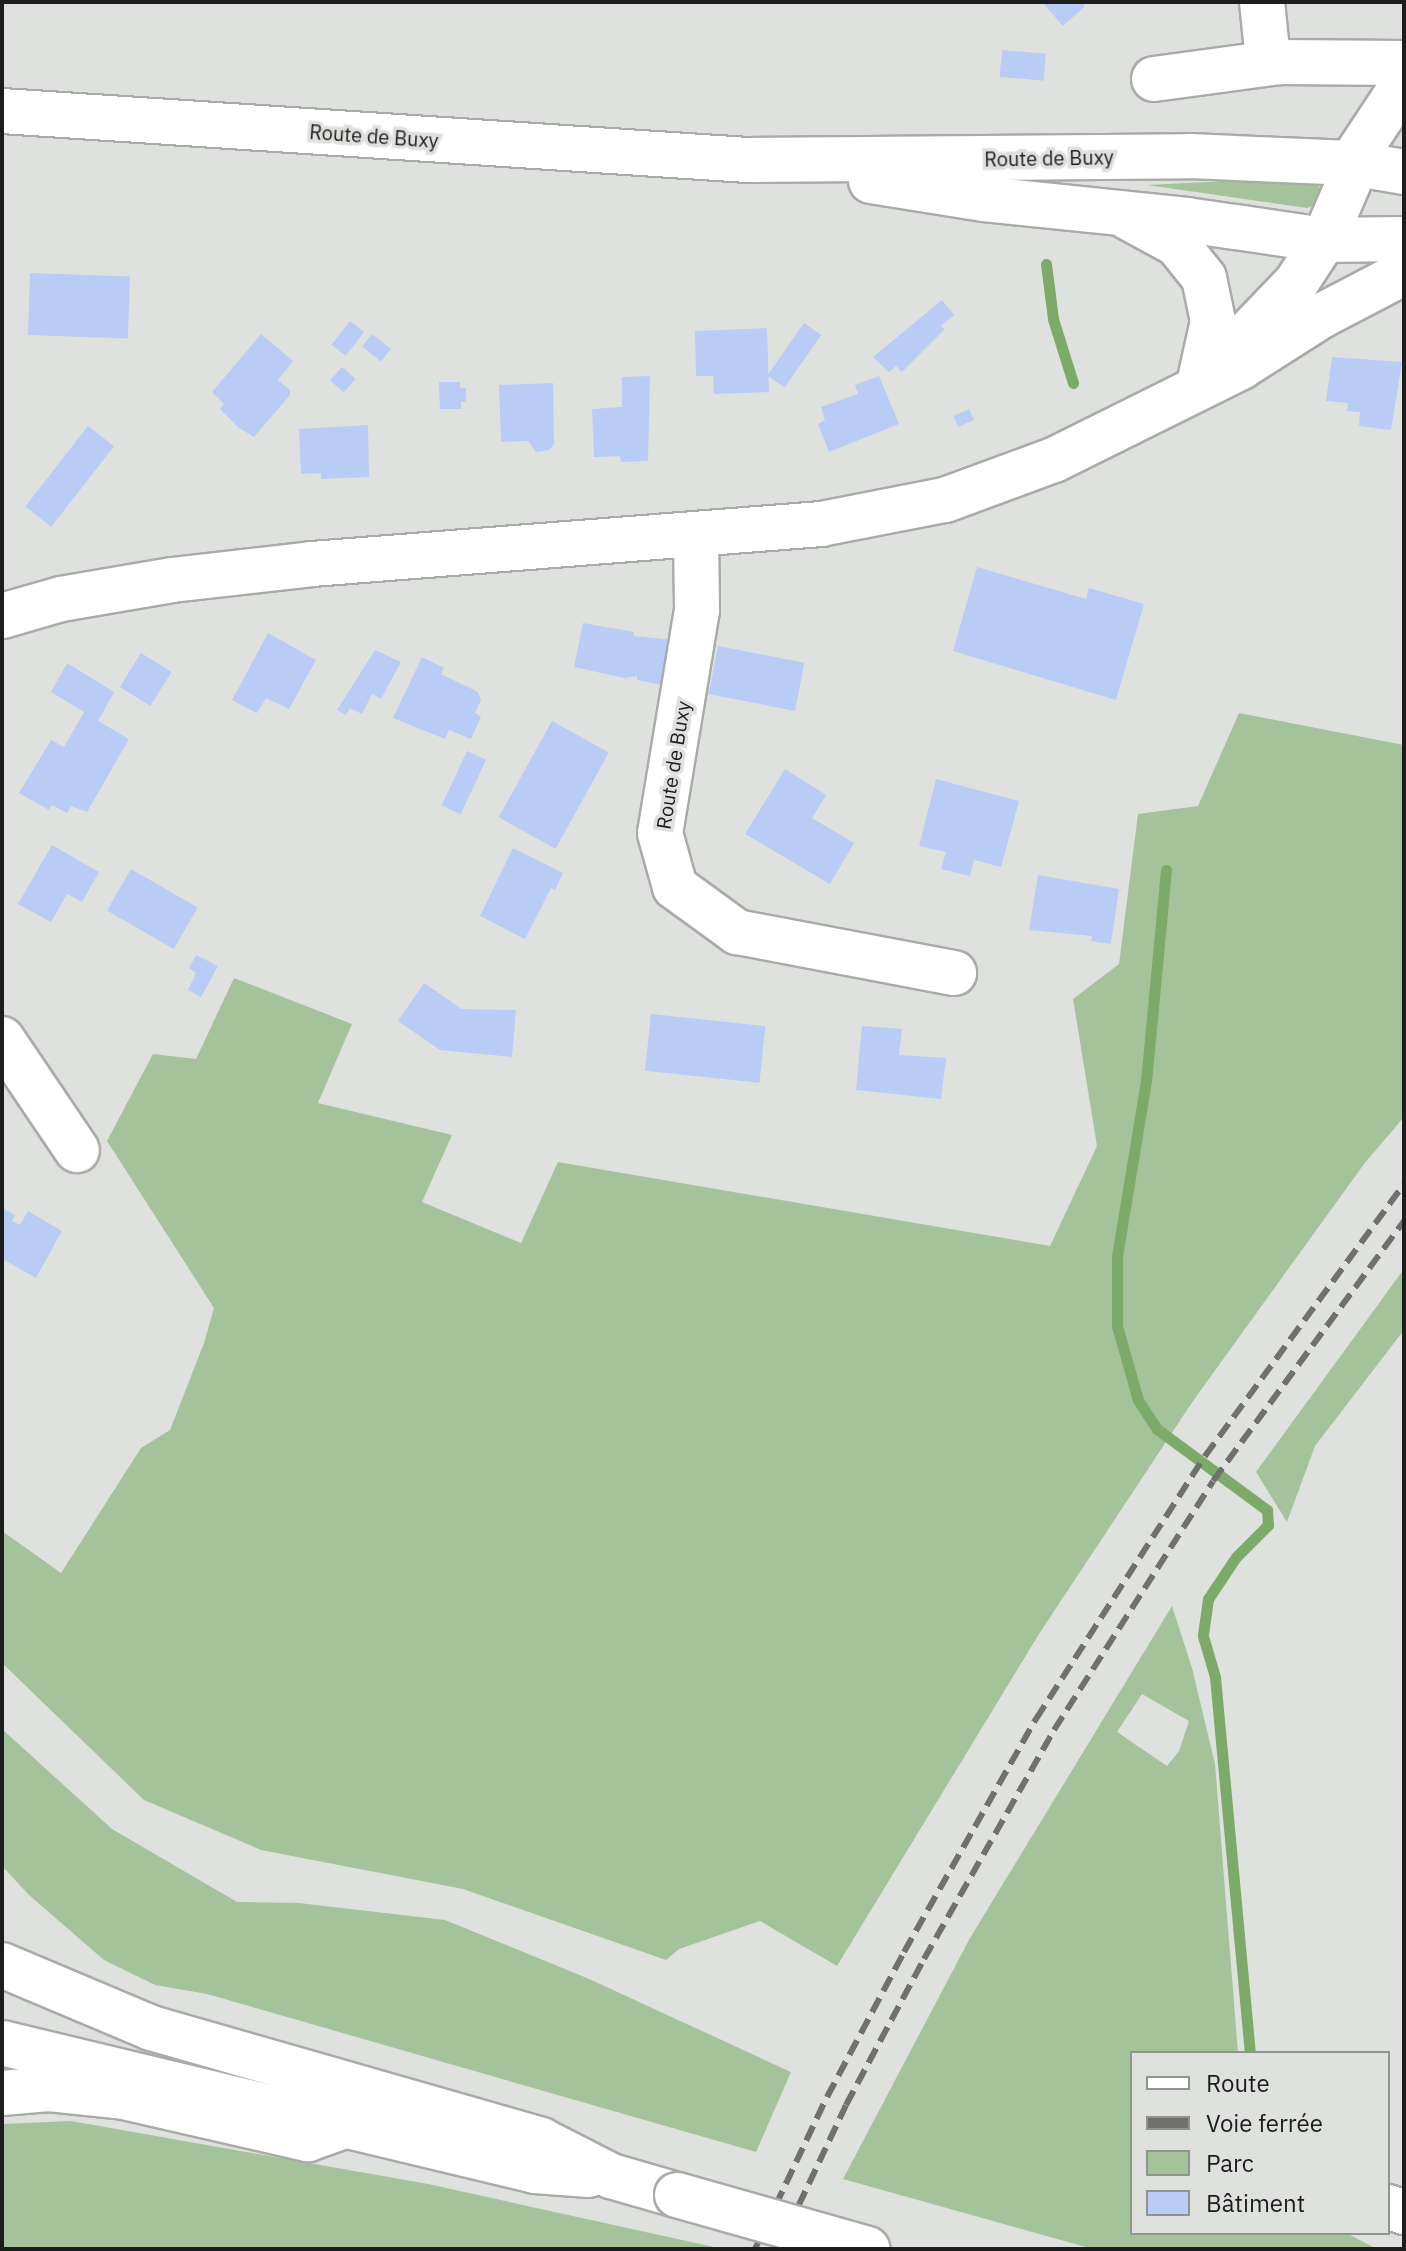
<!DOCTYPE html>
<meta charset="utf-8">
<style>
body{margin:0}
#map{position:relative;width:1406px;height:2251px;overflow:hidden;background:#dfe1de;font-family:"IBM Plex Sans",sans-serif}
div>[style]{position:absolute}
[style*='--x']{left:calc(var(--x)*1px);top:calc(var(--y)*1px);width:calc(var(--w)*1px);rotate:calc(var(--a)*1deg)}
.green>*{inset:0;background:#a5c39a}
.stream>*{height:11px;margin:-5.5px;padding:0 5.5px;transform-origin:5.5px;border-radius:5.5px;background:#7caa69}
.building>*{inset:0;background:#b9ccf6;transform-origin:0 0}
.roads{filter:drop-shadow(2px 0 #a9aba8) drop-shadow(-2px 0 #a9aba8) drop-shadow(0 2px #a9aba8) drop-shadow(0 -2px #a9aba8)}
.minor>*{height:44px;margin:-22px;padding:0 22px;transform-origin:22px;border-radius:22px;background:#fff}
.major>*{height:44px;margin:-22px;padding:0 22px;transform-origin:22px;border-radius:22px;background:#fff}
.highway>*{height:44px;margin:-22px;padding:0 22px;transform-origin:22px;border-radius:22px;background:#fff}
.rail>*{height:6px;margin-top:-3px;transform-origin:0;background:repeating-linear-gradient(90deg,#70716f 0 16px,transparent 0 24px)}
.bridges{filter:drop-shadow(2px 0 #a9aba8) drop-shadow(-2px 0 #a9aba8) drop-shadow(0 2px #a9aba8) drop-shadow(0 -2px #a9aba8)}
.major-bridge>*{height:44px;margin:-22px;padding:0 22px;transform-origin:22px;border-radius:22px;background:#fff}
span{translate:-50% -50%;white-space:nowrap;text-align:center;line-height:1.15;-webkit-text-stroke:7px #dfe1de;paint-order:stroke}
.street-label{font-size:20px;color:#1c1d1c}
.frame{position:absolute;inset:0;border:4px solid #1c1d1c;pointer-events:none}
.legend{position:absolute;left:1130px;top:2051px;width:260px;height:184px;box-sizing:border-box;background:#dfe1de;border:2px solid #919390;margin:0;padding:10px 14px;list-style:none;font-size:24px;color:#1c1d1c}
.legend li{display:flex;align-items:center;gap:16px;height:40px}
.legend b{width:40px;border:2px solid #919390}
</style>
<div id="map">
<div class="green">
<div style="clip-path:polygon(1310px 177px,1321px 189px,1317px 204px,1307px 208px,1147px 185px)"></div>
<div style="clip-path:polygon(1239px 713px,1404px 745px,1404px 1117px,1364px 1164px,1193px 1401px,1039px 1634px,837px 1966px,760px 1921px,679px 1949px,666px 1960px,463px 1889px,261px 1850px,144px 1800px,2px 1663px,2px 1531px,61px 1573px,141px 1448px,170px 1430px,204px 1343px,214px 1308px,107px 1141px,153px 1054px,196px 1059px,234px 978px,352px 1024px,318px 1103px,452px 1135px,422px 1202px,521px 1243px,558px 1162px,1050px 1246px,1097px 1146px,1073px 999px,1119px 964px,1138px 814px,1198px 806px)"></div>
<div style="clip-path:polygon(1404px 1269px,1404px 1330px,1315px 1446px,1287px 1522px,1256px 1472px)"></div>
<div style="clip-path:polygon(evenodd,1172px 1606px,1192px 1668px,1215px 1764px,1238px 2053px,1132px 2053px,1132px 2233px,1346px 2233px,1377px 2249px,1093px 2249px,843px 2179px,970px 1938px,1172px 1606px,1142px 1694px,1189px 1721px,1179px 1751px,1167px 1766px,1117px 1732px,1142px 1694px)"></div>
<div style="clip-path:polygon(2px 1729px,112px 1829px,237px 1902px,299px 1903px,445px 1920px,587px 1978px,791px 2072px,756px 2152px,207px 1994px,155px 1985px,104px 1960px,29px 1895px,2px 1866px)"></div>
<div style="clip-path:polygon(71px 2121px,428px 2184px,723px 2249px,2px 2249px,2px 2124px)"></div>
</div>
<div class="stream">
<div style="--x:1046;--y:264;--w:55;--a:82.7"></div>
<div style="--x:1053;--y:319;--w:67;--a:72.6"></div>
<div style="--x:1166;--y:870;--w:212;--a:95.4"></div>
<div style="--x:1146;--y:1081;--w:178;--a:99.4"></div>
<div style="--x:1117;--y:1257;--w:69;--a:90"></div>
<div style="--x:1117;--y:1326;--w:77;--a:74.2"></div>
<div style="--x:1138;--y:1400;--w:35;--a:57"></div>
<div style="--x:1157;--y:1429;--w:137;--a:36.4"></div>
<div style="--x:1267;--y:1510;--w:15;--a:86"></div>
<div style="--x:1268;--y:1525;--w:45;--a:135"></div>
<div style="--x:1236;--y:1557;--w:50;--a:123.7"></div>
<div style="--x:1208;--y:1599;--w:37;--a:98"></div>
<div style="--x:1203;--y:1636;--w:43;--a:73.7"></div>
<div style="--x:1215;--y:1677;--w:378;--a:84.7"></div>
</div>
<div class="building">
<div style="clip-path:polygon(1042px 2px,1081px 2px,1085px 6px,1063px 26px)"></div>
<div style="left:1002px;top:50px;width:44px;height:27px;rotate:5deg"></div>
<div style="left:30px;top:273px;width:100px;height:62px;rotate:2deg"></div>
<div style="clip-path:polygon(942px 300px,954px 315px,941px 326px,945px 329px,902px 372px,896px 366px,889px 372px,873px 357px)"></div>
<div style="left:350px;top:321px;width:18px;height:30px;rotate:38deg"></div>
<div style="left:804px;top:323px;width:21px;height:64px;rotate:35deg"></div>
<div style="clip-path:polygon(767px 328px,769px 392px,714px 394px,713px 376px,696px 376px,695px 331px)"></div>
<div style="clip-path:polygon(261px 334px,293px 361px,278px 380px,290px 390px,290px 395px,254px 437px,239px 428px,220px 409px,224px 404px,212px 392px)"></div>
<div style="left:372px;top:334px;width:24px;height:16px;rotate:38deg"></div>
<div style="clip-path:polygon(1332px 357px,1402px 362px,1391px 430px,1359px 426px,1360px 412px,1347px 411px,1348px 403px,1326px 401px)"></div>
<div style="left:342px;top:367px;width:18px;height:18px;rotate:41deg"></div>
<div style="clip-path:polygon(650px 376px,648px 461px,621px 462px,620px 456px,594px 457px,592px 409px,622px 407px,622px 377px)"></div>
<div style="clip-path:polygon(879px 376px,899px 424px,829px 452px,818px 424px,825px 420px,821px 407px,858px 394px,855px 385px)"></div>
<div style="clip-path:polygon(439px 382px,460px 382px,460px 388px,466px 388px,466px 402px,461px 402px,461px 409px,440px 409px)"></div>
<div style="clip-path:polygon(553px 383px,554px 443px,550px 450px,536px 452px,528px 441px,501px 442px,499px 385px)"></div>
<div style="left:969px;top:409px;width:12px;height:17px;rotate:66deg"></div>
<div style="clip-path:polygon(368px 425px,369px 477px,321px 479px,321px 473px,301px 474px,299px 429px)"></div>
<div style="left:88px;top:426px;width:33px;height:102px;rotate:38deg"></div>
<div style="clip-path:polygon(977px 567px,1086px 599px,1089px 588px,1144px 604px,1116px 700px,953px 651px)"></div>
<div style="clip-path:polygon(583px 623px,634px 632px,634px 636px,672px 640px,663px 685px,637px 680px,637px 676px,624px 678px,574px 667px)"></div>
<div style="clip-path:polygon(268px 633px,316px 660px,289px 709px,266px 698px,257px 713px,232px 700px)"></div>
<div style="left:718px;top:646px;width:88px;height:49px;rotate:11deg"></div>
<div style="clip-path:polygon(375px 650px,401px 662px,381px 699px,372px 694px,362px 714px,350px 708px,346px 715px,337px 710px)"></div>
<div style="left:141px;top:653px;width:36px;height:40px;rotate:32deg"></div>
<div style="clip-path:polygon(422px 657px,444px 668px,441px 674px,478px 692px,481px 700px,475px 713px,481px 717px,471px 739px,449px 730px,445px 739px,393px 718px)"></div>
<div style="clip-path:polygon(67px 663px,114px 692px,98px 721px,129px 739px,87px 812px,71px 806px,67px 813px,52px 805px,49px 810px,19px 793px,51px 740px,64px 747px,84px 712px,51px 692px)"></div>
<div style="left:552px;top:721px;width:65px;height:110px;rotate:29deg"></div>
<div style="left:467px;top:751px;width:21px;height:60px;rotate:25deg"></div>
<div style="clip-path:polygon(785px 769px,826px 795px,812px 818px,854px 843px,830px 884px,745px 834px)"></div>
<div style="clip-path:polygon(936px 779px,1019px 801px,1001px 867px,974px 860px,970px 876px,941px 869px,946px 852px,919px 846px)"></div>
<div style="clip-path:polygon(52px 845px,99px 872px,82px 902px,67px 894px,51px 922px,18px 904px)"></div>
<div style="clip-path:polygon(513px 848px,563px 873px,555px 890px,551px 888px,525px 939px,480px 916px)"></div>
<div style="left:131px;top:869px;width:77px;height:48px;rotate:30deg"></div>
<div style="clip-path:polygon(1038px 875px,1119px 889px,1111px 944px,1091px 941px,1092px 936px,1029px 930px)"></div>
<div style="clip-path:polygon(196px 955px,218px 966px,201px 997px,188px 990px,196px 973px,189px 968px)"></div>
<div style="clip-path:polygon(424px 983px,462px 1009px,516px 1010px,512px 1057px,440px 1050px,398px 1021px)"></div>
<div style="left:651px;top:1014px;width:115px;height:57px;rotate:6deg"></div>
<div style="clip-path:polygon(862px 1026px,902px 1029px,899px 1055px,946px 1058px,941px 1099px,856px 1090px)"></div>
<div style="clip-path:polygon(2px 1208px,15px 1215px,12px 1221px,20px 1225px,28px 1211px,62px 1231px,36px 1278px,2px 1259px)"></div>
</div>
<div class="roads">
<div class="minor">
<div style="--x:1262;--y:2;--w:48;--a:84.1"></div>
<div style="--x:1267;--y:50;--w:18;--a:43"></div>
<div style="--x:1280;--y:62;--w:124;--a:0.5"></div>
<div style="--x:1154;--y:79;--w:127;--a:-7.7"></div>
<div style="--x:1127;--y:217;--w:57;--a:28.4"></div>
<div style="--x:1177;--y:244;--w:43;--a:51.5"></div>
<div style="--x:1204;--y:278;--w:44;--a:78.2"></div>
<div style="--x:1213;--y:321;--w:65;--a:102.5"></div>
<div style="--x:1224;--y:358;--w:104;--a:-46.2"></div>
<div style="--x:1296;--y:283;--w:51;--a:-56.9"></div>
<div style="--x:1324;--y:240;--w:61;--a:-66.8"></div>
<div style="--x:1348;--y:184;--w:21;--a:-82"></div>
<div style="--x:1351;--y:163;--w:96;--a:-56.5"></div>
<div style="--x:696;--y:536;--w:74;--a:89.2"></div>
<div style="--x:697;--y:610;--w:226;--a:99.4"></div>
<div style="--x:660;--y:833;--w:56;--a:74.5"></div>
<div style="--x:675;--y:887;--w:77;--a:36"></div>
<div style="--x:737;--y:932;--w:221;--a:10.7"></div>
<div style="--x:2;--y:616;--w:61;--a:-16.1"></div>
<div style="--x:61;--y:599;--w:113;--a:-9.7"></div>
<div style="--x:172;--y:580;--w:141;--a:-6.5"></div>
<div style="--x:312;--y:564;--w:511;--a:-4.49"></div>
<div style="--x:821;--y:524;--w:126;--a:-11"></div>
<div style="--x:945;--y:500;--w:116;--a:-20.2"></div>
<div style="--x:1054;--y:460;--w:209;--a:-26.4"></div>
<div style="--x:1241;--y:367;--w:95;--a:-32.5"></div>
<div style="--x:1321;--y:316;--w:87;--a:-27.5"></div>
<div style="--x:1398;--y:276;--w:8;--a:-45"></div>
<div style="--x:2;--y:1039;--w:134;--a:56"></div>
<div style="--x:1388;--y:2207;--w:17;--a:17"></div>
</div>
<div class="major">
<div style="--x:2;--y:111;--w:747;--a:3.76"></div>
<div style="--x:747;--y:160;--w:443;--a:-0.5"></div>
<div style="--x:1190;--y:156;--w:161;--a:2.5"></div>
<div style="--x:1351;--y:163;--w:54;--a:9.6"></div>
<div style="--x:871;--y:181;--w:114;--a:9.1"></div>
<div style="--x:984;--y:199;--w:204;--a:5.9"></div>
<div style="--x:1187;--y:220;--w:138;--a:8.3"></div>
<div style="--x:1324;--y:240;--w:80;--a:-0.7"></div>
<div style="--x:2;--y:1965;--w:162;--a:22.9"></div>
<div style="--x:151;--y:2028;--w:406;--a:16"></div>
<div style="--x:541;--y:2140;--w:79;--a:27.2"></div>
<div style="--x:611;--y:2176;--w:69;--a:16.1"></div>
<div style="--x:2;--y:2043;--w:548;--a:13.5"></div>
<div style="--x:535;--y:2171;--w:54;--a:4.2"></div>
</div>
<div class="highway">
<div style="--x:2;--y:2093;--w:47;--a:-4.9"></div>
<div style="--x:49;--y:2089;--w:75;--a:6.1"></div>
<div style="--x:124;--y:2097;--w:189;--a:12.9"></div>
<div style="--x:308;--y:2139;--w:41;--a:-19.7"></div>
</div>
</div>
<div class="rail">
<div style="--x:755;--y:2249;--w:168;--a:-64.7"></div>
<div style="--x:827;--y:2097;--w:164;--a:-62"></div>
<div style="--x:904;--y:1952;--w:268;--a:-60.5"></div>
<div style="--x:1036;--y:1719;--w:313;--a:-57.3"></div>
<div style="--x:1205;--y:1456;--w:337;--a:-53.8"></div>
<div style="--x:778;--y:2249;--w:159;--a:-64.7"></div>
<div style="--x:846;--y:2105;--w:166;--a:-61.9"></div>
<div style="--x:924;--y:1959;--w:263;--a:-60.4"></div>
<div style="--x:1054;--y:1730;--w:295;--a:-57.4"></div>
<div style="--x:1213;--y:1481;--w:323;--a:-53.7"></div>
</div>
<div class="bridges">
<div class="major-bridge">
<div style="--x:677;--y:2195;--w:198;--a:15.8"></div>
</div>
</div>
<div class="street-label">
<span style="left:374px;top:136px;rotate:4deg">Route de Buxy</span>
<span style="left:1049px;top:158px;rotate:-1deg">Route de Buxy</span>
<span style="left:673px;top:765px;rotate:-81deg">Route de Buxy</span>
</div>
<div class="frame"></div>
<ul class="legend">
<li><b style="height:10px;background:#fff"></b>Route</li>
<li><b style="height:10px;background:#70716f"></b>Voie ferrée</li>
<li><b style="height:22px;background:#a5c39a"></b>Parc</li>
<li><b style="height:22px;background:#b9ccf6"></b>Bâtiment</li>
</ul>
</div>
